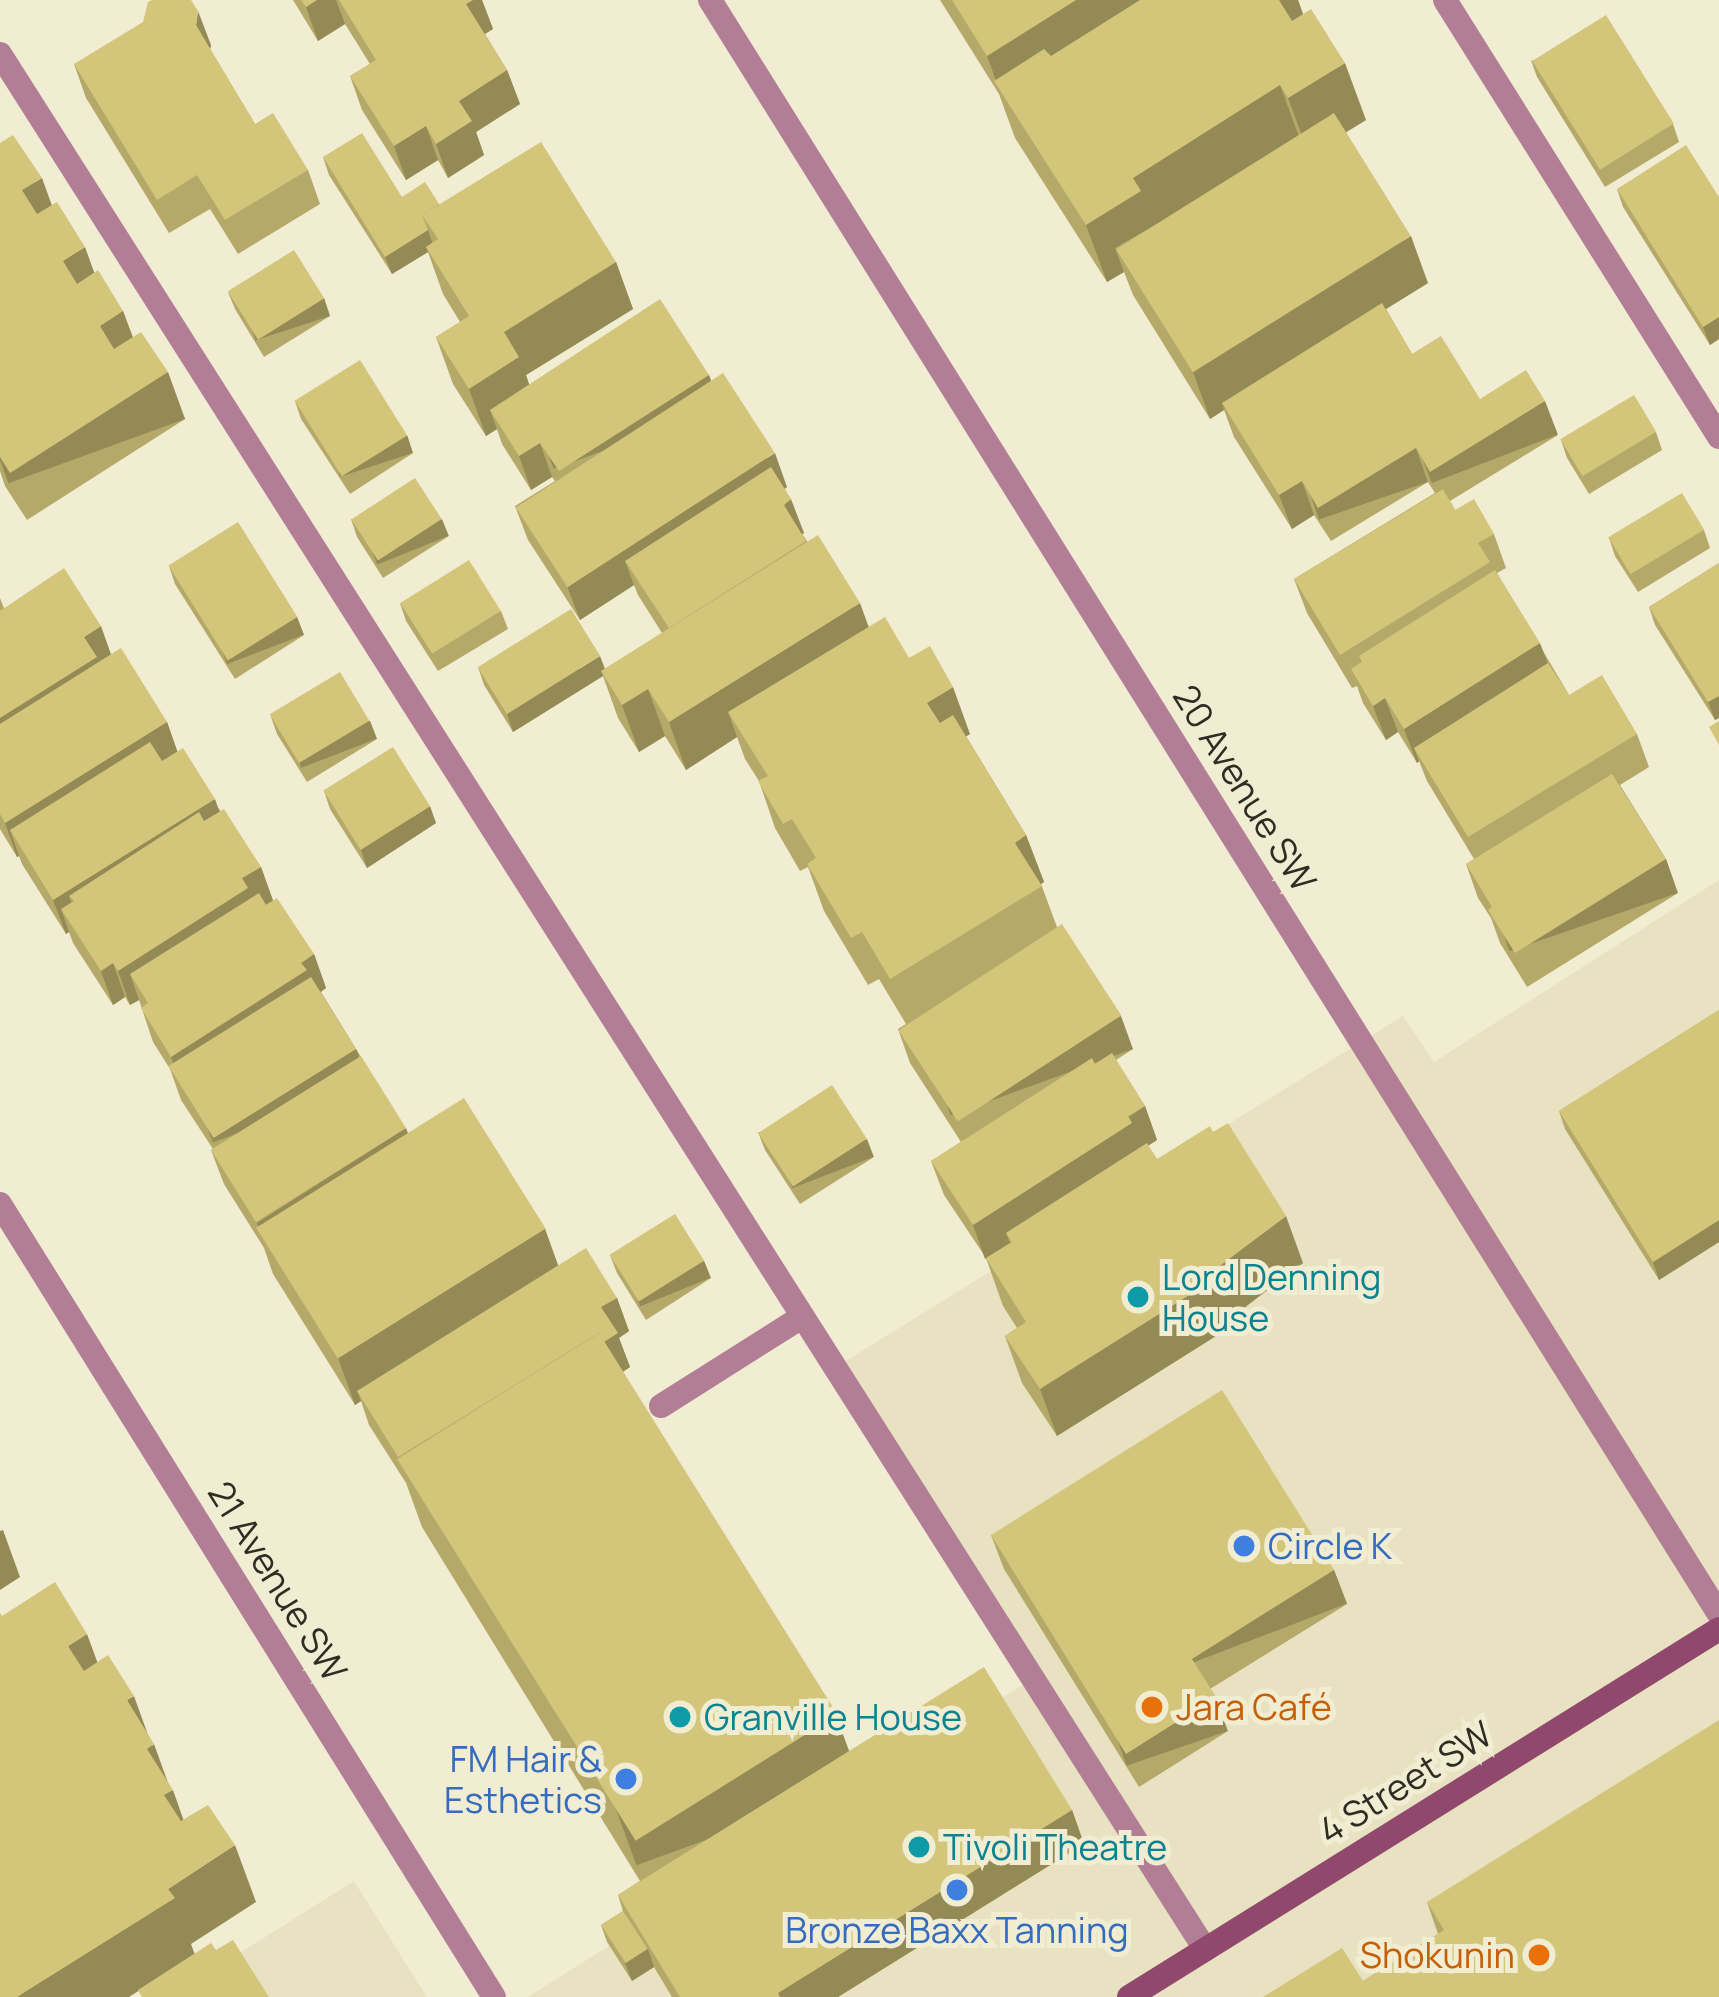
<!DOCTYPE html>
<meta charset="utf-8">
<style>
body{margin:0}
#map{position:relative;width:1719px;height:1997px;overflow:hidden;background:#f1edd3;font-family:Manrope,sans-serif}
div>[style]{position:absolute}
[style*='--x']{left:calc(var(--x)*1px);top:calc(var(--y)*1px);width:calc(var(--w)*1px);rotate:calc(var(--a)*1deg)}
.built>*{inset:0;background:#e8e2c2}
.service>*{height:24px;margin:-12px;padding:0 12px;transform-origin:12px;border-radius:12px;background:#b17e96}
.minor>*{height:24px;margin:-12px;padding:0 12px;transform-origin:12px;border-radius:12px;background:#b17e96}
.secondary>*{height:24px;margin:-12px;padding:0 12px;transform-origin:12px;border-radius:12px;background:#90496d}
.wall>*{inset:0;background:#b5a969}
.shaded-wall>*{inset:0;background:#948a55;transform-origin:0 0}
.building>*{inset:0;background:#d3c57a;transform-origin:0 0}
.dots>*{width:33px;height:33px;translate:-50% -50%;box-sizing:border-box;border:6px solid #f1edd3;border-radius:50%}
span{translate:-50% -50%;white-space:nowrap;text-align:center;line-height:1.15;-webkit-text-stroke:10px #f1edd3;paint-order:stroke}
.street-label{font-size:36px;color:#2f2d23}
.culture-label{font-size:36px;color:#0d838f}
.left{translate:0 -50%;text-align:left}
.shop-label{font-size:36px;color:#366cbe}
.right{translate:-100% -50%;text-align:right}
.food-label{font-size:36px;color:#c56008}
</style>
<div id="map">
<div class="built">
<div style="clip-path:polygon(1719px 880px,1719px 1997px,528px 1997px,1027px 1682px,828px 1372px,1403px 1016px,1434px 1062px)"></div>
<div style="clip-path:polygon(354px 1881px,427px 1997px,170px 1997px)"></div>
</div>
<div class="service">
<div style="--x:1445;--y:0;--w:516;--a:57.91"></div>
<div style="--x:0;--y:54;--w:2246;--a:57.55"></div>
<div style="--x:661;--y:1406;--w:167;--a:-32.3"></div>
</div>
<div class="minor">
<div style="--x:710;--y:0;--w:1903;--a:57.99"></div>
<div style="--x:0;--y:1204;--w:934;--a:58.08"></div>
</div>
<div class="secondary">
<div style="--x:1129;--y:1997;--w:695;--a:-31.95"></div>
</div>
<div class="wall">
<div style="clip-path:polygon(293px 0,482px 0,493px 29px,485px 34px,507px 70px,520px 104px,476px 132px,484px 155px,448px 178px,438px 160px,406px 180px,362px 110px,350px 76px,370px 64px,345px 24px,318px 41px)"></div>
<div style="clip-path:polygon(940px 0,1298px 0,1303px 14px,1366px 120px,1346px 132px,1428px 283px,1386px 309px,1412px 354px,1480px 399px,1558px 435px,1450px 501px,1455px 510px,1494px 534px,1506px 568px,1497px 573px,1569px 695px,1637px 734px,1649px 767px,1620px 785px,1666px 859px,1678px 893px,1527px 987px,1500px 943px,1491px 918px,1478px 898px,1466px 864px,1474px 859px,1427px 781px,1419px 761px,1417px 763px,1398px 732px,1386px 740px,1363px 703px,1357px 686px,1352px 688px,1307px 613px,1294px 579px,1435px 493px,1428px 482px,1331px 541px,1314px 515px,1292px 529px,1234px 437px,1224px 410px,1210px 419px,1133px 295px,1124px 272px,1107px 282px,1015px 138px,999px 94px)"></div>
<div style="clip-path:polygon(211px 45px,210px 49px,255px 124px,308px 170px,320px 204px,238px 254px,210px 209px,169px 233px,86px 98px,74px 64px)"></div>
<div style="clip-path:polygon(1531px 60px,1673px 124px,1679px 142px,1605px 187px,1537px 77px)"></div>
<div style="clip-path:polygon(0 143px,52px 205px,94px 272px,123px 311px,133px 337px,185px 419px,27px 520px,5px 486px,0 471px)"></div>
<div style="clip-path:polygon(323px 157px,402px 197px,439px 204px,616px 262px,633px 309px,526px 375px,529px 385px,709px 375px,711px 381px,787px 487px,785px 489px,804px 533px,802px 534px,869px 627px,909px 658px,970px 734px,966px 736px,1026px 835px,1044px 882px,1041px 884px,1057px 927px,1133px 1049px,1116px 1060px,1145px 1106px,1157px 1140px,1148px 1146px,1157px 1159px,1303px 1263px,1240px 1311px,1243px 1319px,1057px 1436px,1022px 1383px,1005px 1336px,1017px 1328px,1003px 1306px,986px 1258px,944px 1195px,931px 1161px,961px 1142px,910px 1063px,898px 1029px,906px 1024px,879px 979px,868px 985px,824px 911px,808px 867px,800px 871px,775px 828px,759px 781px,745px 759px,737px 737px,686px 770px,665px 736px,639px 752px,618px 718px,603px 676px,513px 732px,484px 685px,478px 667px,605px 669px,662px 633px,638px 595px,634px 585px,580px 620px,528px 540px,515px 506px,555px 481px,552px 477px,531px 490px,502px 444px,497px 429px,486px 436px,453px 384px,436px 337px,460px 322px,443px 294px,428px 252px,392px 274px,329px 175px)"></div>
<div style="clip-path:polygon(1617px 189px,1719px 197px,1719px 339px,1710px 345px,1623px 207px)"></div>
<div style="clip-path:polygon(228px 292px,324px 298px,330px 316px,264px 357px,235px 309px)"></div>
<div style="clip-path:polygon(295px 401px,407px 435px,413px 453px,350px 494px,301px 419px)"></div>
<div style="clip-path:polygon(1656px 432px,1662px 450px,1589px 494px,1567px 458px,1561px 440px)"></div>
<div style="clip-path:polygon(351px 519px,449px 536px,383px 578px,357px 537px)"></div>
<div style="clip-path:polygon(1704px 530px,1710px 548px,1638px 592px,1615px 556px,1609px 538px)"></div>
<div style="clip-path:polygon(1719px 563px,1719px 718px,1715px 720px,1655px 625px,1649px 607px)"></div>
<div style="clip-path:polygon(169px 566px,297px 617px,304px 635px,235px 679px,175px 584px)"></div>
<div style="clip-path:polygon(0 598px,4px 608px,111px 654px,167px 722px,177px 751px,261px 867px,273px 900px,314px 954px,326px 988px,321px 992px,408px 1133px,545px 1229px,558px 1266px,617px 1298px,629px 1331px,619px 1338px,630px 1367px,623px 1372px,849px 1751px,1072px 1810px,1084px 1844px,838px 1997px,672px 1997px,654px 1967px,632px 1981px,607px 1942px,601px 1925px,623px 1911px,618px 1895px,640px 1881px,422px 1527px,406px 1483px,369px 1425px,361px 1401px,355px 1405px,273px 1274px,264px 1248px,224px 1184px,211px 1150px,213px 1149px,181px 1100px,170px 1069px,153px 1042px,139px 1000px,130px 1005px,125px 997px,113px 1005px,73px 943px,69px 932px,66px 934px,22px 864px,19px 856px,17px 857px,0 829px)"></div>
<div style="clip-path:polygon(400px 603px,501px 611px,508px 629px,438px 671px,406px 621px)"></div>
<div style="clip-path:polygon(271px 717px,370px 721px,377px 739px,307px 782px,277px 734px)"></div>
<div style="clip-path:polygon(324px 791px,436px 823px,367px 868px,330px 809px)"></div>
<div style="clip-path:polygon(1719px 1010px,1719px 1242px,1659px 1280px,1565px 1129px,1559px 1111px)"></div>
<div style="clip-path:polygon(758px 1132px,874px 1157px,800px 1204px,765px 1150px)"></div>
<div style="clip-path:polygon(610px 1255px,704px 1261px,711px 1278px,646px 1320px,617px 1273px)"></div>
<div style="clip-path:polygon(991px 1535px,1334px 1570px,1347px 1604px,1210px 1689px,1228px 1731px,1139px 1787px,1004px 1569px)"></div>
<div style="clip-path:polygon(1427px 1902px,1719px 1997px,1363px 1981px,1438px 1934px)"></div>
</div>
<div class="shaded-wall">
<div style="clip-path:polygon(317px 0,336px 0,345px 24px,318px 41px,306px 7px)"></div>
<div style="clip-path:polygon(473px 0,482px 0,493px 29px,478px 38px,466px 4px)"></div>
<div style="clip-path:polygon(1076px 0,1168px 0,999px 89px,987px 56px)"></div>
<div style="clip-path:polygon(1273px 0,1298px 0,1305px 20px,1285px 33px)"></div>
<div style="clip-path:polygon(198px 11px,211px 45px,208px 59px,196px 25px)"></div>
<div style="clip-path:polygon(1345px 63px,1366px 120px,1309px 155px,1288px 98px)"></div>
<div style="clip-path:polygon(507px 70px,520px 104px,476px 132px,484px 155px,448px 178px,436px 144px,459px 101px)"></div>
<div style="clip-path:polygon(1280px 85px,1301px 142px,1115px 248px,1124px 272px,1107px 282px,1086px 225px,1133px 178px)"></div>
<div style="clip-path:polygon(426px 126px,438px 160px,406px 180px,394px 146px)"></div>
<div style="clip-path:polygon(42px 178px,59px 225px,39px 237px,22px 190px)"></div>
<div style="clip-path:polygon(428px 230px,434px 248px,426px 247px,428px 252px,392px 274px,385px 257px)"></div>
<div style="clip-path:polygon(1411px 236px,1428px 283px,1225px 409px,1222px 403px,1224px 410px,1210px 419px,1193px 372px)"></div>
<div style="clip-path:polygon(85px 247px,102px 294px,80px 308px,63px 261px)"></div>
<div style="clip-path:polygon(616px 262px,633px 309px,526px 375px,536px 404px,490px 410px,497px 429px,486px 436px,469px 389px,504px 332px)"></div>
<div style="left:324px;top:298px;width:19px;height:78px;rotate:72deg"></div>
<div style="clip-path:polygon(123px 311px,140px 358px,117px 373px,100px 326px)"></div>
<div style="clip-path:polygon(1719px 317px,1719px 339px,1710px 345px,1703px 327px)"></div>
<div style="left:168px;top:372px;width:50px;height:188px;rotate:70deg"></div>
<div style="left:709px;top:375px;width:35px;height:178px;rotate:70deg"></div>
<div style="left:1545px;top:401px;width:36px;height:135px;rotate:69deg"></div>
<div style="left:407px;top:435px;width:19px;height:76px;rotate:72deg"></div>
<div style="clip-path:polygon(540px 443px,552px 477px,531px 490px,519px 456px)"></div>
<div style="left:1416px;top:448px;width:36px;height:115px;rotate:71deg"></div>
<div style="clip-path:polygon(775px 453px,787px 487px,639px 582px,625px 561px,634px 585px,580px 620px,567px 586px)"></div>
<div style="clip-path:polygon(1302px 481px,1314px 515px,1292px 529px,1279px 495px)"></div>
<div style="clip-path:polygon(791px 499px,804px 533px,796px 539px,784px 505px)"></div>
<div style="left:442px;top:519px;width:18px;height:77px;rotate:68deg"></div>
<div style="clip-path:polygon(860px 603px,877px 650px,728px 712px,737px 737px,686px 770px,669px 722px)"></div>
<div style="left:297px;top:617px;width:19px;height:82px;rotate:69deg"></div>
<div style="clip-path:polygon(101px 626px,113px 660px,0 760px,0 718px,84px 637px)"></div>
<div style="clip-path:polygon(1540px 643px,1553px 677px,1414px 748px,1419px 761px,1417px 763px,1404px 729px)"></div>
<div style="clip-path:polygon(600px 656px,607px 674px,601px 671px,603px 676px,513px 732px,507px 714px)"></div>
<div style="clip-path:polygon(953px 687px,970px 734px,944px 750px,927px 703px)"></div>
<div style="clip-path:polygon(648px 689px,665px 736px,639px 752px,622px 705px)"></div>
<div style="clip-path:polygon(1719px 696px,1719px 718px,1715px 720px,1708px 702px)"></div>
<div style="clip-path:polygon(1385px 698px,1398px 732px,1386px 740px,1373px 706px)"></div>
<div style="left:370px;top:721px;width:19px;height:81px;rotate:69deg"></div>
<div style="clip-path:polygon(167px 722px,179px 756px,10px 830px,19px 856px,17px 857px,5px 823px)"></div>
<div style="clip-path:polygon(215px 799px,227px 833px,74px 901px,69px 896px,80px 925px,61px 909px,69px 932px,66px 934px,53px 900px)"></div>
<div style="clip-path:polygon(430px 806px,436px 823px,367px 868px,361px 850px)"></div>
<div style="clip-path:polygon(1026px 835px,1044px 882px,1032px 890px,1015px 843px)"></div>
<div style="left:1666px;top:859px;width:36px;height:178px;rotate:71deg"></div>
<div style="clip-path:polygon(261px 867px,273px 901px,130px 974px,139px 1000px,130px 1005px,118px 971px,242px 878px)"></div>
<div style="clip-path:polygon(314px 954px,326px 988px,316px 995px,319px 1004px,184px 1091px,171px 1057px)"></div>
<div style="clip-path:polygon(113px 963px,125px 997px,113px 1005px,101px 971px)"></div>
<div style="left:1121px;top:1016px;width:35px;height:194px;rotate:70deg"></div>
<div style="left:356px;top:1049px;width:36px;height:167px;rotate:69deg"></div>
<div style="clip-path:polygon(1145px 1106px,1157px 1140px,1006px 1233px,1010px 1243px,985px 1259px,973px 1225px)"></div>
<div style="clip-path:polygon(406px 1128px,418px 1162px,261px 1235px,257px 1223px)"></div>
<div style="left:867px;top:1139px;width:19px;height:87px;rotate:69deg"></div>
<div style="clip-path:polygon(1286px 1216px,1303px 1263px,1240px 1311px,1243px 1319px,1057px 1436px,1040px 1389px,1221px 1265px)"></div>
<div style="clip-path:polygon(1719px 1220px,1719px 1242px,1659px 1280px,1653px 1262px)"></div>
<div style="clip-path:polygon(545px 1229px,562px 1276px,357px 1391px,361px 1401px,355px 1405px,338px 1358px)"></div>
<div style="left:704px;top:1261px;width:18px;height:76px;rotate:68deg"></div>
<div style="clip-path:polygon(617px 1298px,629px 1331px,619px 1338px,630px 1367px,421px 1497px,601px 1307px)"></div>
<div style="clip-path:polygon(3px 1530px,20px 1577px,0 1590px,0 1531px)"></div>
<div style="left:1334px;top:1570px;width:36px;height:168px;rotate:69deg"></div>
<div style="clip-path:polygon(87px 1634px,108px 1691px,89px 1703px,68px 1646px)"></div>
<div style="clip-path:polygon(134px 1696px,152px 1746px,154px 1744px,171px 1791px,173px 1790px,193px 1847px,185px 1852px,127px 1700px)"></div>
<div style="left:1216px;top:1697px;width:36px;height:107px;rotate:71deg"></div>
<div style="left:836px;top:1715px;width:73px;height:239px;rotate:70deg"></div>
<div style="clip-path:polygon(1072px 1810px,1084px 1844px,838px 1997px,779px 1997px,778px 1993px)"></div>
<div style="clip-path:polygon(235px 1845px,256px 1902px,191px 1944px,195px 1955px,129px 1997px,17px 1997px,168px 1889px)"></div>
<div style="clip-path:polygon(648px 1949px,654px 1967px,632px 1981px,625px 1963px)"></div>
</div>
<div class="building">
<div style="clip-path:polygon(152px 0,191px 0,198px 11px,196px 25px,255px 124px,273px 113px,308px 170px,225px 220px,197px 175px,157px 200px,74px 64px,143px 22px,148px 2px)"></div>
<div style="clip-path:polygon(301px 0,317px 0,306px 7px)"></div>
<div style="clip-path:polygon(339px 0,473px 0,466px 4px,507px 70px,459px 101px,472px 121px,436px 144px,426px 126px,394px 146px,350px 76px,376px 60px)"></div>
<div style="clip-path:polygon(952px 0,1076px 0,987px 56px)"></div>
<div style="clip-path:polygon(1140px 0,1279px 0,1292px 21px,1311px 9px,1345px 63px,1288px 98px,1280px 85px,1133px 178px,1141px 191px,1086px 225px,994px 81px,1044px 49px,1051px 56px)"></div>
<div style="left:1606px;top:15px;width:128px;height:87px;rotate:58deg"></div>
<div style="left:1334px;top:113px;width:145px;height:257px;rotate:58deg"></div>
<div style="clip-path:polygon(362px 133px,402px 197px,425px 182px,439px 204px,422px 215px,428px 230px,385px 257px,323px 157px)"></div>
<div style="clip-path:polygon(13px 135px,42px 178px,22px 190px,37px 214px,57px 202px,85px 247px,63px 261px,77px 284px,98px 270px,123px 311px,100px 326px,114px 349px,141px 332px,168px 372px,10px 473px,0 457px,0 143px)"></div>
<div style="clip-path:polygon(541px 142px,616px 262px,504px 332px,519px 357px,469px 389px,436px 337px,469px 316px,426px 247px,438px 239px,422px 215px)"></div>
<div style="clip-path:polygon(1686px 145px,1719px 197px,1719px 317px,1703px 327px,1617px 189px)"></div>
<div style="left:294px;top:250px;width:57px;height:78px;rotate:58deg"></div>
<div style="clip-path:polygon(660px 299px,709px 375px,559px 471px,540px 443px,519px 456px,490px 410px)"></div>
<div style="clip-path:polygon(1382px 303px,1412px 354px,1441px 336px,1480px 399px,1526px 370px,1545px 401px,1430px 472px,1416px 448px,1318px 508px,1302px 481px,1279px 495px,1222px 403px)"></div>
<div style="left:360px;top:360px;width:89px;height:77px;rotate:58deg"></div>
<div style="left:723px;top:373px;width:95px;height:247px;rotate:57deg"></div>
<div style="left:1634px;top:395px;width:43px;height:86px;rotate:59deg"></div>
<div style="clip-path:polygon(771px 467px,791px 499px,784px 505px,806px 541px,669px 628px,625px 561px)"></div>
<div style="left:415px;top:478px;width:49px;height:76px;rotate:57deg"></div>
<div style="clip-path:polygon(1443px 489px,1455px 510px,1474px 499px,1494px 534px,1478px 543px,1490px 562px,1340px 655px,1294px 579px)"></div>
<div style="left:1682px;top:493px;width:43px;height:86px;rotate:59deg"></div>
<div style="left:238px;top:522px;width:112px;height:82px;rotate:58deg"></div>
<div style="clip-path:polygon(818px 535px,860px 603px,669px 722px,648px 689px,622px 705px,601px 671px)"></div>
<div style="left:469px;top:560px;width:60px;height:81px;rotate:58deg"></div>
<div style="clip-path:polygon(1719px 563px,1719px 696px,1708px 702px,1649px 607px)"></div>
<div style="clip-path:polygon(64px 568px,101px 626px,84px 637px,97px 657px,0 718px,0 611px)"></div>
<div style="clip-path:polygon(1495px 570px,1540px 643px,1404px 729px,1385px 698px,1373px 706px,1351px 669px,1362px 662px,1359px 656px)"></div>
<div style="left:571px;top:609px;width:55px;height:110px;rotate:58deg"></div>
<div style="clip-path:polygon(885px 617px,909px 658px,930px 646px,953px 687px,927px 703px,940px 723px,953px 715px,1026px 835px,1015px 843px,1042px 886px,890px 979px,862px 932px,851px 938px,807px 864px,816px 858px,792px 819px,783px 824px,758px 781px,768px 776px,728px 712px)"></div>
<div style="clip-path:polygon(121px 648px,167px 722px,5px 823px,0 814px,0 724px)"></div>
<div style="clip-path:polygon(1548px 663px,1569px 695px,1602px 675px,1637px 734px,1468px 837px,1414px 748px)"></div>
<div style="left:340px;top:672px;width:57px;height:82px;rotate:59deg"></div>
<div style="clip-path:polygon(1719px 721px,1719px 745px,1709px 727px)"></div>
<div style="clip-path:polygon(150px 742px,162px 761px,183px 748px,215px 799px,53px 900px,10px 830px)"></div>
<div style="left:393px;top:747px;width:70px;height:82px;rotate:58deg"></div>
<div style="clip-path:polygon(1612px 774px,1666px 859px,1515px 953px,1488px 910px,1492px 907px,1466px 864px)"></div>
<div style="clip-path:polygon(224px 809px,261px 867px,242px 878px,248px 888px,118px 971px,113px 963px,101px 971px,61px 909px,74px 901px,69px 896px,199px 812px,204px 821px)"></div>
<div style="clip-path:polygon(259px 893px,266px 905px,277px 898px,314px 954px,301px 963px,307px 970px,171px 1057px,141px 1008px,148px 1003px,130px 974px)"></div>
<div style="left:1062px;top:924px;width:109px;height:195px;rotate:57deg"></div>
<div style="left:311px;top:977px;width:85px;height:168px;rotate:58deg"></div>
<div style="clip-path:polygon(1719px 1010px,1719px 1220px,1653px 1262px,1559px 1111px)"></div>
<div style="clip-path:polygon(1112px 1053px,1145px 1106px,1128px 1116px,1132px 1123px,973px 1225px,931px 1161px,1092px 1058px,1095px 1064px)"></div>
<div style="left:361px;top:1056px;width:85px;height:177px;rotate:58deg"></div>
<div style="left:832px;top:1085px;width:64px;height:88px;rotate:57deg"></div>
<div style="left:464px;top:1098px;width:154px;height:245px;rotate:58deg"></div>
<div style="clip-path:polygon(1228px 1123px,1286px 1216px,1221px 1265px,1226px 1272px,1040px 1389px,1005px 1336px,1026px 1322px,986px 1258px,1012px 1242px,1006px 1233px,1147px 1143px,1157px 1159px,1210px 1126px,1213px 1132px)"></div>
<div style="left:675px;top:1214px;width:55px;height:77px;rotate:58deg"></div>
<div style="clip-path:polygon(586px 1248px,617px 1298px,601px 1307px,618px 1333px,604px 1342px,599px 1333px,398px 1457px,357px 1391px)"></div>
<div style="left:599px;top:1333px;width:450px;height:238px;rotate:58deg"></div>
<div style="clip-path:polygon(1222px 1390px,1334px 1570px,1192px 1659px,1216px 1697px,1126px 1754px,991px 1535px)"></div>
<div style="clip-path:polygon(55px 1582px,87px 1634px,68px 1646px,84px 1671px,108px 1655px,134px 1696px,127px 1700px,154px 1744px,147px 1749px,173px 1790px,164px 1795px,181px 1821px,208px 1805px,235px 1845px,168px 1889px,175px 1898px,17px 1997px,0 1997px,0 1613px,2px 1616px)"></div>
<div style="clip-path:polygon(984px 1667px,1072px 1810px,778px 1993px,780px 1997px,680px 1997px,618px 1895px)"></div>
<div style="clip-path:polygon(1719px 1720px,1719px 1997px,1263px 1997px,1342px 1948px,1363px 1981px,1444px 1930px,1427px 1902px)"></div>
<div style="left:623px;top:1911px;width:45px;height:26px;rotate:57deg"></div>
<div style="clip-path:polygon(233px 1940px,269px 1997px,142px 1997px,138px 1990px,211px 1943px,216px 1950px)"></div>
</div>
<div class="dots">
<div style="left:1138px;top:1297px;background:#0f9aa8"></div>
<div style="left:1244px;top:1546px;background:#3f7fe0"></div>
<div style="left:1152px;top:1707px;background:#e8710a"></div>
<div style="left:680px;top:1717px;background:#0f9aa8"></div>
<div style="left:626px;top:1779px;background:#3f7fe0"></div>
<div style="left:919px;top:1847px;background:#0f9aa8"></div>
<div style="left:957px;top:1890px;background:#3f7fe0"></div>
<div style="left:1539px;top:1955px;background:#e8710a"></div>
</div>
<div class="street-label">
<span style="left:1245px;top:788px;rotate:58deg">20 Avenue SW</span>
<span style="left:278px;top:1581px;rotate:58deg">21 Avenue SW</span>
<span style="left:1405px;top:1782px;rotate:-32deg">4 Street SW</span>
</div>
<div class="culture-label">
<span class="left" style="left:1162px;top:1297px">Lord Denning<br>House</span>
<span class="left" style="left:704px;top:1717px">Granville House</span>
<span class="left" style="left:943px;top:1847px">Tivoli Theatre</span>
</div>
<div class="shop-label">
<span class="left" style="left:1268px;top:1546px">Circle K</span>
<span class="right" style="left:602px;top:1779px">FM Hair &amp;<br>Esthetics</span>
<span style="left:957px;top:1930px">Bronze Baxx Tanning</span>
</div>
<div class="food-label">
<span class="left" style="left:1176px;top:1707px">Jara Café</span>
<span class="right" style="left:1515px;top:1955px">Shokunin</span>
</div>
</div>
